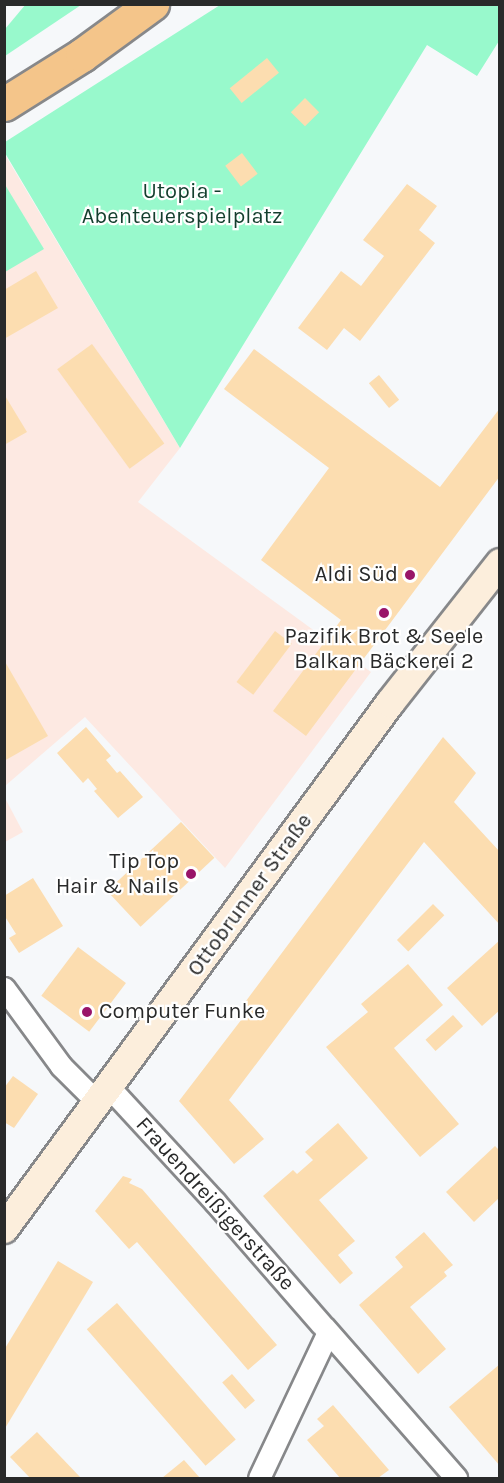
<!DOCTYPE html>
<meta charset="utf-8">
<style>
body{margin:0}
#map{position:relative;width:504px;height:1483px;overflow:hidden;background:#f6f8fa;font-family:Karla,sans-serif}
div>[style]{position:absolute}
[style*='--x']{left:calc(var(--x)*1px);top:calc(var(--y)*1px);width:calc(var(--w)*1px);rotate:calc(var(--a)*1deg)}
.industrial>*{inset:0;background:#fde9e2}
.green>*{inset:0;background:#98f9cc}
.building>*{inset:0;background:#fcddb0;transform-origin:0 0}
.roads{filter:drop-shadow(2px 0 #87888a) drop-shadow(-2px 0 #87888a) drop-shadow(0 2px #87888a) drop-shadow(0 -2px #87888a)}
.minor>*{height:21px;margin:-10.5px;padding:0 10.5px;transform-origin:10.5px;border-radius:10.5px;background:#fff}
.secondary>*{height:28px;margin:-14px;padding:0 14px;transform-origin:14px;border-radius:14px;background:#fceedc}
.motorway>*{height:33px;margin:-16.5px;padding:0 16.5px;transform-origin:16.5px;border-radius:16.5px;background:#f4c58a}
.dots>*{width:16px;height:16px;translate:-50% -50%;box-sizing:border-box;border:3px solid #fff;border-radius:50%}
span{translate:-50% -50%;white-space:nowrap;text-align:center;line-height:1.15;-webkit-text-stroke:4.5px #fff;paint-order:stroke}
.park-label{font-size:22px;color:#133e2d}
.poi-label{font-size:22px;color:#292a2a}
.right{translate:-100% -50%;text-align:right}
.left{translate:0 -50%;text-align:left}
.street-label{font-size:22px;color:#292a2a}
.frame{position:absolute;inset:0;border:6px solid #292a2a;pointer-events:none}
</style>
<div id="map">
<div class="industrial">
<div style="clip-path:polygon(4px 153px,180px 448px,138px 502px,371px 672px,225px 868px,85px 717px,5px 786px)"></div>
<div style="clip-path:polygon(5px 798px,23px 832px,5px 842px,4px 842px)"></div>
</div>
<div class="green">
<div style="clip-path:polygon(26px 4px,81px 5px,5px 56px,5px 29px)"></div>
<div style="clip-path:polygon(220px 5px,499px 5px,499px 41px,477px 76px,427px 45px,180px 448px,5px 153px,5px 142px)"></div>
<div style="clip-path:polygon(4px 183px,44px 249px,5px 272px,4px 272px)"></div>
</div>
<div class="building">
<div style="left:267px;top:58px;width:19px;height:48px;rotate:51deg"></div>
<div style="left:305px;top:98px;width:20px;height:20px;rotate:45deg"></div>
<div style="left:242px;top:153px;width:26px;height:21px;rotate:53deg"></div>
<div style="clip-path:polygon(407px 184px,437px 206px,419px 230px,435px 243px,360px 341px,344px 328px,327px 350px,298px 328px,341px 271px,361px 286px,384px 256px,363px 240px)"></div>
<div style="clip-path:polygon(36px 271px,58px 308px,4px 339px,4px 290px)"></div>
<div style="left:92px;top:344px;width:123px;height:43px;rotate:54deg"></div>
<div style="clip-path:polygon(254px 349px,440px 487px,500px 408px,500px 476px,306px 736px,273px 711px,341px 620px,261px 560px,329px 468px,224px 389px)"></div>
<div style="left:379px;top:375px;width:32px;height:13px;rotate:51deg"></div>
<div style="clip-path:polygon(4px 394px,27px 432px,4px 445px)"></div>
<div style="left:275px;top:631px;width:21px;height:64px;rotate:37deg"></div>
<div style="clip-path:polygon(4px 660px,48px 736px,4px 761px)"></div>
<div style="clip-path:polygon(86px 727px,111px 756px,106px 760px,117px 773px,120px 771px,143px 797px,118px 818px,94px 791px,97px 789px,88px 778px,83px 783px,57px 753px)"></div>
<div style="clip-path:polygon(443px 737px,476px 773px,454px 802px,500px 852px,500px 925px,424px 842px,229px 1100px,264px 1139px,234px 1164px,179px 1101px,248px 1011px,243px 1005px)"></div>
<div style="left:181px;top:822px;width:49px;height:101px;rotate:47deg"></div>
<div style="clip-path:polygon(33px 878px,63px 926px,19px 953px,9px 938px,16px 934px,4px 915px,4px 896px)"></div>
<div style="left:433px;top:904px;width:16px;height:51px;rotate:45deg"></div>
<div style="clip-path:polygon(500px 940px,500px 1010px,482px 1026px,447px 988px)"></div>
<div style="left:78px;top:947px;width:60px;height:61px;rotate:37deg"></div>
<div style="clip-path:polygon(408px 964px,443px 1005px,394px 1048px,459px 1124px,420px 1157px,326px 1047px,368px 1012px,361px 1004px)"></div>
<div style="left:453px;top:1015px;width:15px;height:37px;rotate:48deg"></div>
<div style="clip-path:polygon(13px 1076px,38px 1094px,14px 1128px,4px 1122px,4px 1088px)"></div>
<div style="clip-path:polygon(338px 1123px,368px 1158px,319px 1200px,355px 1241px,338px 1255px,353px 1273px,340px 1284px,263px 1196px,293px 1170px,297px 1174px,313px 1160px,305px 1152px)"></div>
<div style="clip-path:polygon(495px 1146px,500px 1151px,500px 1197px,474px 1222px,446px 1192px)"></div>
<div style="clip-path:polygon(123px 1176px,132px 1179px,129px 1183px,142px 1189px,277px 1345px,248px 1370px,137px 1242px,129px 1249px,95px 1211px)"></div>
<div style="clip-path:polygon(424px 1232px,453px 1265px,444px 1272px,447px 1276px,410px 1307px,446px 1349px,418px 1374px,359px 1305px,403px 1267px,395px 1257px)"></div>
<div style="clip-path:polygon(58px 1261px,93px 1282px,4px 1430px,4px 1350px)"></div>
<div style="left:117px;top:1303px;width:181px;height:40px;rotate:49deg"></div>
<div style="clip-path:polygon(500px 1364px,500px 1466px,449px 1407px)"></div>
<div style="left:232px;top:1374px;width:35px;height:13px;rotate:49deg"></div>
<div style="clip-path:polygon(333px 1405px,389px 1470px,378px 1478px,340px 1478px,307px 1440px,324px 1426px,317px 1419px)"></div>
<div style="clip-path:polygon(37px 1432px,81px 1478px,30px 1478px,10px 1457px)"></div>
<div style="clip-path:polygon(184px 1460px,200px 1478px,162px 1478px)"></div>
</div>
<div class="roads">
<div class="minor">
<div style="--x:4;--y:988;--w:97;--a:53.8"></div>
<div style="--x:61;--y:1066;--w:49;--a:45"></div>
<div style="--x:108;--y:1086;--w:158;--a:47.3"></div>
<div style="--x:215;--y:1202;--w:162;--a:49"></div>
<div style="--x:324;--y:1327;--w:201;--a:48.8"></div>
<div style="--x:259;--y:1478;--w:161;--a:-64.7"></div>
</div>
<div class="secondary">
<div style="--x:4;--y:1229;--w:652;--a:-53.73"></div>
<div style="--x:390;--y:703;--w:178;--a:-51.8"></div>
</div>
<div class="motorway">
<div style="--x:4;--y:104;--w:92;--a:-32.1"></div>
<div style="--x:82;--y:55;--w:87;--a:-36.1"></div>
</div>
</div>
<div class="dots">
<div style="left:410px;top:575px;background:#991469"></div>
<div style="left:384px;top:613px;background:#991469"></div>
<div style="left:191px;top:874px;background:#991469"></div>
<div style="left:87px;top:1012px;background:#991469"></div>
</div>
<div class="park-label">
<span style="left:182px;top:204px">Utopia -<br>Abenteuerspielplatz</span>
</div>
<div class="poi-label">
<span class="right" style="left:398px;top:575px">Aldi Süd</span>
<span style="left:384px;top:649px">Pazifik Brot &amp; Seele<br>Balkan Bäckerei 2</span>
<span class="right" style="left:179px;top:874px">Tip Top<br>Hair &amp; Nails</span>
<span class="left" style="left:99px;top:1012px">Computer Funke</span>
</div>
<div class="street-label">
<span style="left:250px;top:895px;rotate:-54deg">Ottobrunner Straße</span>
<span style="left:215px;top:1204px;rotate:48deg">Frauendreißigerstraße</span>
</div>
<div class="frame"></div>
</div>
